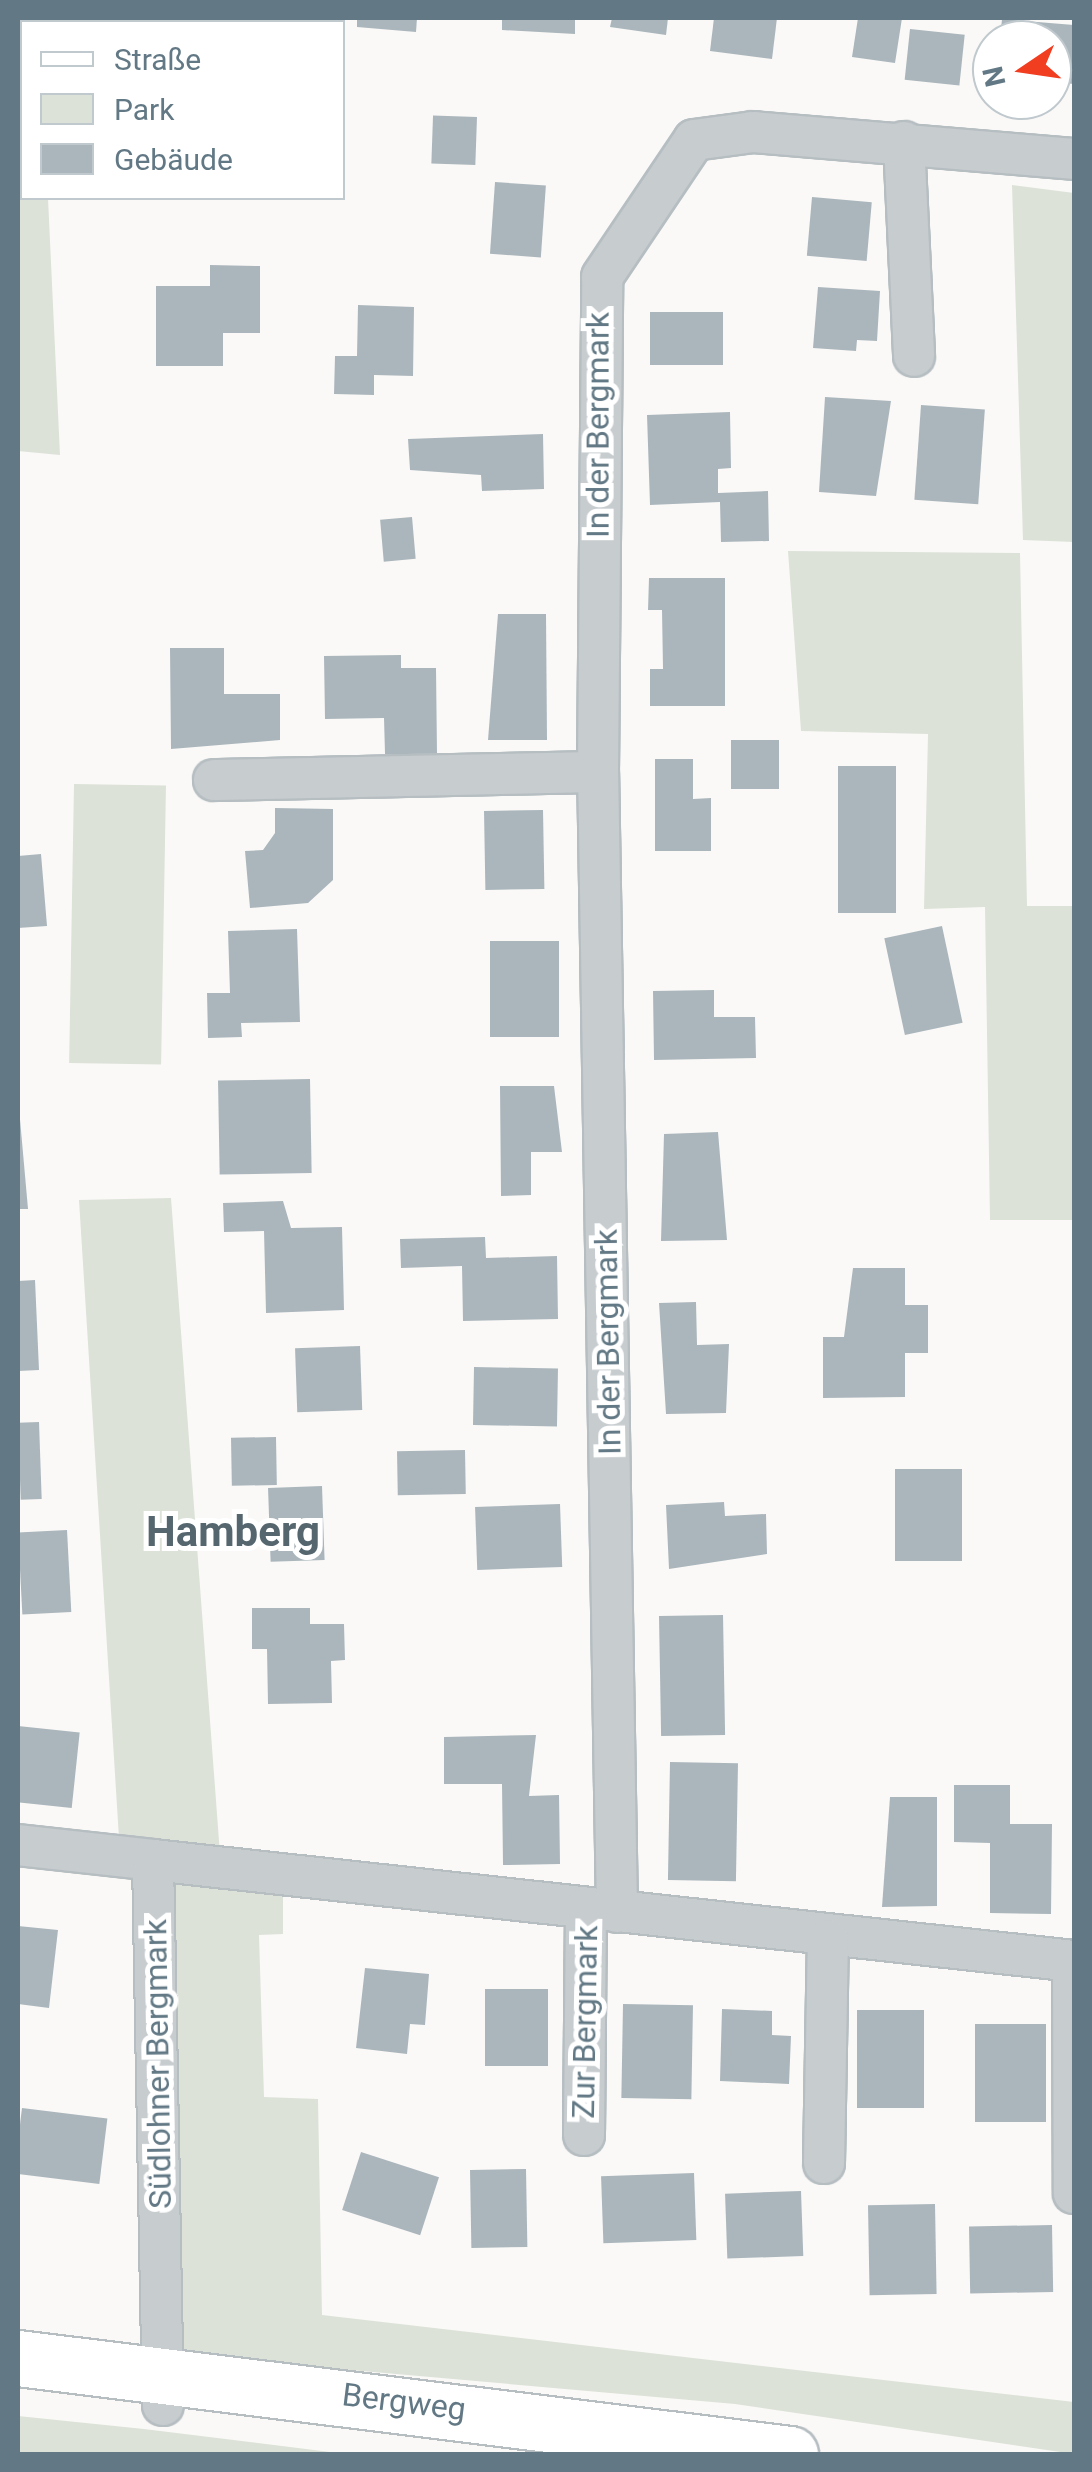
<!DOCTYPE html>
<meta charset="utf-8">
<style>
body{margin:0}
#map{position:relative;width:1092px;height:2472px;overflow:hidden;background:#faf9f7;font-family:Roboto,sans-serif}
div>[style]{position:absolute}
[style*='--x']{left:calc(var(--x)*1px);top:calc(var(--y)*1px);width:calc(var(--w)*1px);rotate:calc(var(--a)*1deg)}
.green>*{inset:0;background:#dce2d8;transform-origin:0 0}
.building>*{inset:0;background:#abb6bc;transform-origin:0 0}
.roads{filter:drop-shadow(2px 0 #b6bec2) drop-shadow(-2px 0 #b6bec2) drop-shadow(0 2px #b6bec2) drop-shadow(0 -2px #b6bec2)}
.street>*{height:40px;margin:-20px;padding:0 20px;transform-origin:20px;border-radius:20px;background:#c7cccf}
.secondary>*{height:55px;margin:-27.5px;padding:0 27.5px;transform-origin:27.5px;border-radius:27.5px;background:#fff}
span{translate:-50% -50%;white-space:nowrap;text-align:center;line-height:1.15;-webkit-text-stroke:10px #fff;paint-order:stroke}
.street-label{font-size:32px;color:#627985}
.district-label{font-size:42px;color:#55666f;font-weight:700}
.frame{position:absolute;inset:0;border:20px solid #627985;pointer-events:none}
.legend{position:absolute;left:20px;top:20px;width:325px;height:180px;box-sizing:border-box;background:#fff;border:2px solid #c0c9ce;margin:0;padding:12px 18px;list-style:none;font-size:30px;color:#627985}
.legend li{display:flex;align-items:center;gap:20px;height:50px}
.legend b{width:50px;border:2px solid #c0c9ce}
.north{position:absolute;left:972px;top:20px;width:100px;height:100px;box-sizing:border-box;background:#fff;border:2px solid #c0c9ce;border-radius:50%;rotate:257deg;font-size:28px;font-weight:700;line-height:40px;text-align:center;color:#627985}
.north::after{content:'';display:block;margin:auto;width:35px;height:45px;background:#f13e20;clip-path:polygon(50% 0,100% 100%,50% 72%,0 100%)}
</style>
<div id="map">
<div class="green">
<div style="clip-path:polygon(18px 18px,40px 18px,22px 22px,22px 198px,48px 198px,60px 455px,18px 451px)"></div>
<div style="clip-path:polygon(1012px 185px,1074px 193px,1074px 542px,1023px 540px)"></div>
<div style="clip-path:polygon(788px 551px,1020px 553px,1027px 906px,1074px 906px,1074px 1220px,990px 1220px,985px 907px,924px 909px,928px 734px,801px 731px)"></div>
<div style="left:74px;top:784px;width:92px;height:279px;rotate:1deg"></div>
<div style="clip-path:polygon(171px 1198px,222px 1881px,283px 1887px,283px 1934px,259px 1935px,264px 2097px,318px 2099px,322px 2315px,1074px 2402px,1074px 2454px,735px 2404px,181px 2355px,169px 1850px,119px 1838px,79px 1200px)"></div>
<div style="clip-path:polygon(18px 2416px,144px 2429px,346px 2454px,18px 2454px)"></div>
</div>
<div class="building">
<div style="clip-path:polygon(132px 18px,206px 18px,206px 21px,132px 22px)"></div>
<div style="clip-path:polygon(357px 18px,417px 18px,416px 32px,357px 27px)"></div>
<div style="clip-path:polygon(502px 18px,575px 18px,575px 34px,502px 30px)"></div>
<div style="clip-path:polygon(612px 18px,668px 18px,666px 35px,610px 27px)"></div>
<div style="clip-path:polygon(714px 18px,777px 18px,772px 59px,710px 51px)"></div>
<div style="clip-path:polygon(858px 18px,902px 18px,895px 63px,852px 57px)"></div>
<div style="clip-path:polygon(1002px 19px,1074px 25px,1074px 84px,1052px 82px,1052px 40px,1000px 40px)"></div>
<div style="left:910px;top:29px;width:55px;height:51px;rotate:6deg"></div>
<div style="left:477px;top:117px;width:48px;height:44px;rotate:92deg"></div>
<div style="left:495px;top:182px;width:51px;height:72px;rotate:4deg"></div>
<div style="left:812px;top:197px;width:60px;height:59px;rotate:5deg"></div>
<div style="clip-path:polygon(210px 265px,260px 266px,260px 333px,223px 333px,223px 366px,156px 366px,156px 286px,210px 286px)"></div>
<div style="clip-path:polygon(818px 287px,880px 291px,877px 341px,857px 340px,856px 351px,813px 348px)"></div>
<div style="clip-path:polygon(358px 305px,414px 307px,413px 376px,374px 375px,374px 395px,334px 394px,335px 356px,357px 356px)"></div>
<div style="left:650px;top:312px;width:73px;height:53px"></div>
<div style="clip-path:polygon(825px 397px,891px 401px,876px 496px,819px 492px)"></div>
<div style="left:921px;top:405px;width:64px;height:95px;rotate:4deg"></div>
<div style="clip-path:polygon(730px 412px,731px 468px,718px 469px,718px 493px,768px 491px,769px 541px,721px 542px,720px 502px,650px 505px,647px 415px)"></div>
<div style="clip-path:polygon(543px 434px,544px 489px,482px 491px,481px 475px,410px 470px,408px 439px)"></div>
<div style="left:412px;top:517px;width:42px;height:32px;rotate:85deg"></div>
<div style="clip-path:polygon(649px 578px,725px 578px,725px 706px,650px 706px,650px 669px,663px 669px,662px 610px,648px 610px)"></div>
<div style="clip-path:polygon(498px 614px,546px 614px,547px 740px,488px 740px)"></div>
<div style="clip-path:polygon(170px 648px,224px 648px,224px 694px,280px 694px,280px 740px,171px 749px)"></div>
<div style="clip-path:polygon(401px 655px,401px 668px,436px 668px,437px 754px,385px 754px,384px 718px,325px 719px,324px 656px)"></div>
<div style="left:731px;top:740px;width:48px;height:49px"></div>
<div style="clip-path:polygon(655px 759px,693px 759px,693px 799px,711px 798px,711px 851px,655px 851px)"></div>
<div style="left:838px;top:766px;width:58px;height:147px"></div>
<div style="clip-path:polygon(275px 808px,333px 809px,333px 880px,308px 903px,250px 908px,245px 851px,263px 850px,275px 833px)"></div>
<div style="left:543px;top:810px;width:79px;height:59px;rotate:89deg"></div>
<div style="clip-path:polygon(41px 854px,47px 926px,18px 928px,18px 856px)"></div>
<div style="left:942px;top:926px;width:99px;height:59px;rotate:78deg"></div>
<div style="clip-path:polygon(297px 929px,300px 1022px,241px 1023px,242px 1037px,208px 1038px,207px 993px,230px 993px,228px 931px)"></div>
<div style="left:490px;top:941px;width:69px;height:96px"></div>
<div style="clip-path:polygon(714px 990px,714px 1017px,755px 1017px,756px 1058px,654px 1060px,653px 991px)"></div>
<div style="left:310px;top:1079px;width:94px;height:92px;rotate:89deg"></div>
<div style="clip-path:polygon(500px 1086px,554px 1086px,562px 1152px,531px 1152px,531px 1195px,501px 1196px)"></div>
<div style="clip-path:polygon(18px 1097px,28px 1209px,18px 1209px)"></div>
<div style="clip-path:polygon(718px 1132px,727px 1240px,661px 1241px,664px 1134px)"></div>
<div style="clip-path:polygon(283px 1201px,291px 1228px,342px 1227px,344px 1310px,266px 1313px,264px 1231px,224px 1232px,223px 1203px)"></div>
<div style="clip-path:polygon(485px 1237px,486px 1258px,557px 1256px,558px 1319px,463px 1321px,462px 1266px,401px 1268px,400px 1239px)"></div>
<div style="clip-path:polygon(853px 1268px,905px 1268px,905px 1305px,928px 1305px,928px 1353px,905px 1353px,905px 1397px,823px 1398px,823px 1337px,844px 1337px)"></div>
<div style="clip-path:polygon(35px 1280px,39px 1370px,18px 1371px,18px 1281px)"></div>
<div style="clip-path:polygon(696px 1302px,697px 1345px,729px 1344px,726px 1413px,666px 1414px,659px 1303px)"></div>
<div style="left:360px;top:1346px;width:64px;height:65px;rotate:88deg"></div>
<div style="left:474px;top:1367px;width:84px;height:58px;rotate:1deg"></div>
<div style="left:39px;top:1422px;width:77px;height:21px;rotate:88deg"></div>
<div style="left:276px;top:1437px;width:48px;height:45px;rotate:89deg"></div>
<div style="left:465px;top:1450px;width:44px;height:68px;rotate:89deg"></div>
<div style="left:895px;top:1469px;width:67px;height:92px"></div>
<div style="left:322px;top:1486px;width:74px;height:54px;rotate:88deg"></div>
<div style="clip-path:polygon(724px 1502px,725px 1516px,766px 1514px,767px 1554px,669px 1569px,666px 1505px)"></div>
<div style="left:560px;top:1504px;width:63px;height:85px;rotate:88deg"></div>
<div style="left:67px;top:1530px;width:82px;height:49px;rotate:87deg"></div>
<div style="clip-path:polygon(252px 1608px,310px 1608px,310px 1624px,344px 1624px,345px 1660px,331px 1661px,332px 1703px,268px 1704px,267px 1649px,252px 1649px)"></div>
<div style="left:723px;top:1615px;width:120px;height:64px;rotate:89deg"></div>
<div style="left:18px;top:1726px;width:62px;height:76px;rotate:6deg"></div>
<div style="clip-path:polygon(536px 1735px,529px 1796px,559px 1795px,560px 1864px,503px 1865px,502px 1784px,444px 1784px,444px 1737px)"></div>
<div style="left:670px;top:1762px;width:68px;height:118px;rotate:1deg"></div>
<div style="clip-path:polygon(954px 1785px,1010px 1785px,1010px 1824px,1052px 1824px,1051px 1914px,990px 1913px,990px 1843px,954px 1842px)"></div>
<div style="clip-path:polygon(890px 1797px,937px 1797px,937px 1906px,882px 1907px)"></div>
<div style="clip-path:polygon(18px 1926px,58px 1930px,49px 2008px,18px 2004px)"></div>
<div style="clip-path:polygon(365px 1968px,429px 1974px,425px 2025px,410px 2024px,407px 2054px,356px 2048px)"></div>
<div style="left:548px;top:1989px;width:77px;height:63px;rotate:90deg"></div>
<div style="left:623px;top:2004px;width:70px;height:94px;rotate:1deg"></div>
<div style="clip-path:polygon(722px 2009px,772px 2011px,772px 2035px,791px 2036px,789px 2084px,720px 2081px)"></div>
<div style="left:857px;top:2010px;width:67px;height:98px"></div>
<div style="left:975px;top:2024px;width:71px;height:98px"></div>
<div style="left:22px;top:2108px;width:86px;height:66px;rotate:7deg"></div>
<div style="left:361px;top:2152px;width:82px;height:61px;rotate:18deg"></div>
<div style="left:526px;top:2169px;width:78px;height:56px;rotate:89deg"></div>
<div style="left:694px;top:2173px;width:67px;height:93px;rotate:88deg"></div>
<div style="left:801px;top:2191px;width:65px;height:76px;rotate:88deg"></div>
<div style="left:935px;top:2204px;width:90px;height:67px;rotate:89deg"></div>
<div style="left:1052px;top:2225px;width:67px;height:83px;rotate:89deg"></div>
</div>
<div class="roads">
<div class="street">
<div style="--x:904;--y:142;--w:214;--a:87.3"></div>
<div style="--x:214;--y:780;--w:384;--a:-1.2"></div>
<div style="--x:18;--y:1845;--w:136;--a:6.3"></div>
<div style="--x:153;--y:1860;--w:545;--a:88.95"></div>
<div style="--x:153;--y:1860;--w:927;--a:6.26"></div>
<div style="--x:617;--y:1912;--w:1140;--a:-90.95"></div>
<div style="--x:598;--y:772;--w:495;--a:-89.5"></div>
<div style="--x:602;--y:277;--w:165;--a:-56.1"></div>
<div style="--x:694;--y:140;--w:60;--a:-7.7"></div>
<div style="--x:753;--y:132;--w:322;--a:4.8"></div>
<div style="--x:1073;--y:1961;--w:232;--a:89.8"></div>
<div style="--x:584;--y:2135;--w:226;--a:-89.5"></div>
<div style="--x:824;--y:2163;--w:223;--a:-89"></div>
</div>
<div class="secondary">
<div style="--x:18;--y:2358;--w:778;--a:7.09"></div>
</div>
</div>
<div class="street-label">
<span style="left:598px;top:425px;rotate:-90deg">In der Bergmark</span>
<span style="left:608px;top:1342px;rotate:-91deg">In der Bergmark</span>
<span style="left:585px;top:2022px;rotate:-89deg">Zur Bergmark</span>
<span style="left:158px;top:2064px;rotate:-91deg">Südlohner Bergmark</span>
<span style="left:404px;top:2402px;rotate:7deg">Bergweg</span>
</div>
<div class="district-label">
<span style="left:233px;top:1532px">Hamberg</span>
</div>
<div class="frame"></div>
<ul class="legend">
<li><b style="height:12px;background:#fff"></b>Straße</li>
<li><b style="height:28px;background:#dce2d8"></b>Park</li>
<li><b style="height:28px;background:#abb6bc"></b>Gebäude</li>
</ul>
<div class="north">N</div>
</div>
